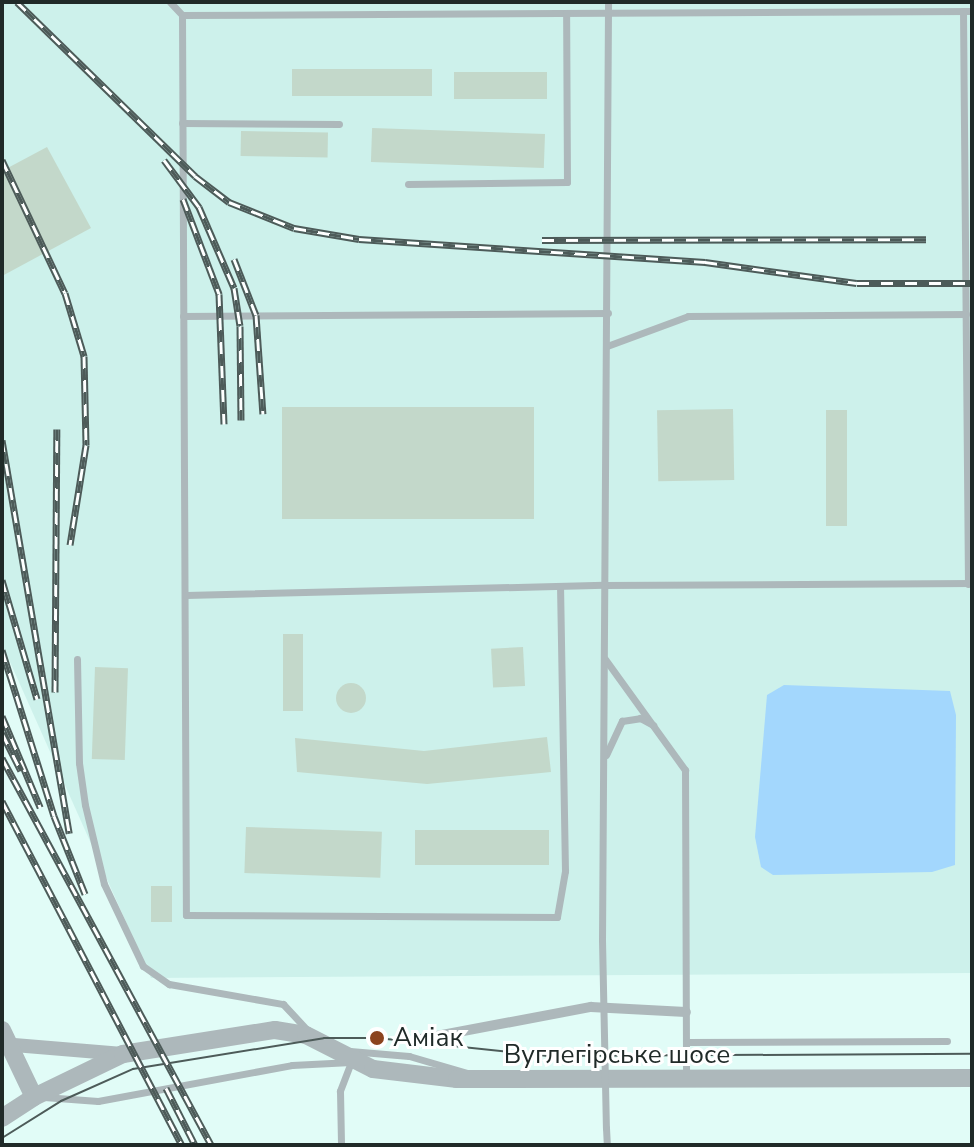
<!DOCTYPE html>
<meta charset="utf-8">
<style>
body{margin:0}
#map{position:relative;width:974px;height:1147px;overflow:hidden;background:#e1fcf7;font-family:"Nunito Sans",sans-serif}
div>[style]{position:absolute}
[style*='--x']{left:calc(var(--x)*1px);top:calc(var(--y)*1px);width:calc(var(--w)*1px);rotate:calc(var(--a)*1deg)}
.built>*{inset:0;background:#cdf1eb}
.water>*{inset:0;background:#a3d7fd}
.building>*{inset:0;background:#c3d8ca;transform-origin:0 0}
.round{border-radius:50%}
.service>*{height:7px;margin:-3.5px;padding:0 3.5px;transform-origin:3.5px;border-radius:3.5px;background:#adb8bb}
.pedestrian>*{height:10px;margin:-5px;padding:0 5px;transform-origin:5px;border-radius:5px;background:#adb8bb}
.minor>*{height:14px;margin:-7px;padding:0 7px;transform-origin:7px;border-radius:7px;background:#adb8bb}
.tertiary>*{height:18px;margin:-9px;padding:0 9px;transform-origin:9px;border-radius:9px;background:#adb8bb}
.tram>*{height:2px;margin:-1px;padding:0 1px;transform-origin:1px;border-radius:1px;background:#4d5b59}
.rail>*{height:7px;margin-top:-3.5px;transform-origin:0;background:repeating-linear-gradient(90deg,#fff 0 12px,#4d5b59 0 24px);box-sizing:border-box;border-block:2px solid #4d5b59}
.service-bridge>*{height:7px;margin:-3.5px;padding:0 3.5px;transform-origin:3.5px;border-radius:3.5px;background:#adb8bb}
.dots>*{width:22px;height:22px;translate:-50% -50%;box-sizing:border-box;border:4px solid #fff;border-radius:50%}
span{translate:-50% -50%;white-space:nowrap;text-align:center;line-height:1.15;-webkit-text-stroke:6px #fff;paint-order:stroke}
.poi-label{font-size:26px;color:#202a28}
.left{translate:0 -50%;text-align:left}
.street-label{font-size:26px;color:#202a28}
.frame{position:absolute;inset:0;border:4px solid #202a28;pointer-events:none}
</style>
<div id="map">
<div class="built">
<div style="clip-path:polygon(2px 2px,972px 2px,972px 973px,151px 978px,2px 644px)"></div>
</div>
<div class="water">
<div style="clip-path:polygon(784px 685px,950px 691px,956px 715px,955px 865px,932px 872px,773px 875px,761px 867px,755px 837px,767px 695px)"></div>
</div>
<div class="building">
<div style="left:432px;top:69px;width:27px;height:140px;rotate:90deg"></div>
<div style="left:454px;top:72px;width:93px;height:27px"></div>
<div style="left:241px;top:131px;width:87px;height:25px;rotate:1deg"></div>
<div style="left:545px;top:134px;width:34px;height:173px;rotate:92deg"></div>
<div style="clip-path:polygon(47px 147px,91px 228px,2px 276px,2px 171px)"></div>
<div style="left:282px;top:407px;width:252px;height:112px"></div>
<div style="left:733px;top:409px;width:71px;height:76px;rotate:89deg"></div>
<div style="left:826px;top:410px;width:21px;height:116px"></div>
<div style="left:283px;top:634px;width:20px;height:77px"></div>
<div style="left:523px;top:647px;width:39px;height:32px;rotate:87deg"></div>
<div style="left:95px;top:667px;width:33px;height:92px;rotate:2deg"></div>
<div class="round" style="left:336px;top:683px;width:30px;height:30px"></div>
<div style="clip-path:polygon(547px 737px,551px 772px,427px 784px,297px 772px,295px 738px,424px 751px)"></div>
<div style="left:246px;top:827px;width:136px;height:46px;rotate:2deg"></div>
<div style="left:549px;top:830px;width:35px;height:134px;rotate:90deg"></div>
<div style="left:151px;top:886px;width:21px;height:36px"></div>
</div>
<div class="service">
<div style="--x:170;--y:2;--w:18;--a:47"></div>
<div style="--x:182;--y:15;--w:790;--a:-0.29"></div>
<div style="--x:963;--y:11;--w:573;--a:89.5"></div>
<div style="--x:182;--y:15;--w:900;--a:89.75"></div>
<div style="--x:186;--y:915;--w:371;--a:0.3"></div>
<div style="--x:557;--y:917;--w:47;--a:-80.1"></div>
<div style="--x:565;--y:871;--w:284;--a:-91"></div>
<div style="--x:182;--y:123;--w:157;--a:0.4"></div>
<div style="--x:408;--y:184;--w:159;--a:-0.7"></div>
<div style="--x:567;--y:182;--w:169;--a:-90.3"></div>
<div style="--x:183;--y:316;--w:425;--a:-0.4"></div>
<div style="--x:607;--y:346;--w:86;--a:-20.3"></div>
<div style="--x:688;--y:316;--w:278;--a:-0.4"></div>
<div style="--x:186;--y:595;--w:418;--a:-1.4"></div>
<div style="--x:604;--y:585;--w:368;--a:-0.3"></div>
<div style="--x:77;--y:659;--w:104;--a:88.9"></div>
<div style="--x:79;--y:763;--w:42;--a:81.9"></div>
<div style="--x:85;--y:805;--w:81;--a:76.5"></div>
<div style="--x:104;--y:884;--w:91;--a:64.6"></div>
<div style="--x:143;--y:966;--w:32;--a:35"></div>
<div style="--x:169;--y:984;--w:116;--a:10"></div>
<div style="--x:283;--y:1004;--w:38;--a:47"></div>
<div style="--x:605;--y:659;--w:137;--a:54.2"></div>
<div style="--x:685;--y:770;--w:306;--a:89.8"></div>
<div style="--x:606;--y:755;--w:38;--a:-65"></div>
<div style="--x:622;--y:721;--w:18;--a:-9"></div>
<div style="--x:640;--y:718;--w:15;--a:28"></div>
<div style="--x:602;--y:940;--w:938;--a:-89.63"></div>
<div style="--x:686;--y:1042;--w:261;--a:-0.2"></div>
<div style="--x:350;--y:1051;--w:59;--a:4.8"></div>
<div style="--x:409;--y:1056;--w:60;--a:16.3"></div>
<div style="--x:44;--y:1097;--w:54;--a:4.2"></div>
<div style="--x:98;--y:1101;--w:197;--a:-10.5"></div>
<div style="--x:292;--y:1065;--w:59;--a:-2.9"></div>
<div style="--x:351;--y:1062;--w:31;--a:111"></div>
<div style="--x:340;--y:1091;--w:54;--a:88.9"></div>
<div style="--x:606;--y:1128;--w:17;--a:87"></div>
</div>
<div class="pedestrian">
<div style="--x:421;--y:1039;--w:173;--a:-10.7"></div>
<div style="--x:591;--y:1007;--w:95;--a:3"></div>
</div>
<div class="minor">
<div style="--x:2;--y:1044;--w:121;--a:4.7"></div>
</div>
<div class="tertiary">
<div style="--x:2;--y:1030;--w:74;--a:64.5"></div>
<div style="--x:2;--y:1118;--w:38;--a:-33"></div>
<div style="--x:34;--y:1097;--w:99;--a:-25.8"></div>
<div style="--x:123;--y:1054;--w:154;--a:-9"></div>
<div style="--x:275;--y:1030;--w:31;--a:9"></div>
<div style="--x:306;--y:1035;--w:75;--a:26.9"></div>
<div style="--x:373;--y:1069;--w:85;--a:6.8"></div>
<div style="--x:457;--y:1079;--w:515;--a:-0.11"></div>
</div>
<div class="tram">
<div style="--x:2;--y:1138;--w:70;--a:-32.1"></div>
<div style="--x:61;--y:1101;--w:79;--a:-24"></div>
<div style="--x:133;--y:1069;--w:193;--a:-9.2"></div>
<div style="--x:324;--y:1038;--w:53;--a:0"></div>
<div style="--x:377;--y:1038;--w:172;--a:6"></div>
<div style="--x:548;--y:1056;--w:424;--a:-0.3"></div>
</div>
<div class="rail">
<div style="--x:17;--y:2;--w:249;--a:44.3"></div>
<div style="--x:195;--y:176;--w:43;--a:37.4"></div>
<div style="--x:229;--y:202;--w:70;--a:21.8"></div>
<div style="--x:294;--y:228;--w:66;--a:9.6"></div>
<div style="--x:359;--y:239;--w:347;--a:3.8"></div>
<div style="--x:705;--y:262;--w:153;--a:7.9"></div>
<div style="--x:857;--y:283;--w:115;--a:0"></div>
<div style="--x:2;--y:160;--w:147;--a:64.7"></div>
<div style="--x:65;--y:293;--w:66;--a:73.2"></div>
<div style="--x:84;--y:356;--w:89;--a:88.7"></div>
<div style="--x:86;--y:445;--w:101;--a:99.1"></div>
<div style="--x:164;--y:160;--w:59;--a:53.3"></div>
<div style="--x:199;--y:207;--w:88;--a:66.6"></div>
<div style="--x:234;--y:288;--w:38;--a:81"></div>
<div style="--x:240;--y:326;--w:94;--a:89.4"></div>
<div style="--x:183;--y:199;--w:102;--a:69.2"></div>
<div style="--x:219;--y:294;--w:130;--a:87.8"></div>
<div style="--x:542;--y:240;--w:384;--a:-0.1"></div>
<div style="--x:234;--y:259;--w:60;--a:68.6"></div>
<div style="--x:256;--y:315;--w:99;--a:86"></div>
<div style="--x:2;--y:440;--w:399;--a:80.3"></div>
<div style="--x:2;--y:580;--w:124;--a:73.6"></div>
<div style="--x:2;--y:650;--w:174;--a:72.6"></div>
<div style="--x:54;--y:816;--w:84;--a:68.3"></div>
<div style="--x:55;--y:692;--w:263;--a:-89.6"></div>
<div style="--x:2;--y:716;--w:99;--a:67.3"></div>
<div style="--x:2;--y:733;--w:42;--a:63.4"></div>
<div style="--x:2;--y:758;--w:440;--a:61.6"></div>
<div style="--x:2;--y:801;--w:388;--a:62.4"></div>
<div style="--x:166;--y:1088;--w:64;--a:63"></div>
</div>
<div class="service-bridge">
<div style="--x:602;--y:940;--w:188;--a:88.8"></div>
</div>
<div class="dots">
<div style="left:377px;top:1038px;background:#8b441f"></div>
</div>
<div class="poi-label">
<span class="left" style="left:393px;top:1038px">Аміак</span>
</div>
<div class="street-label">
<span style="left:617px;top:1055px">Вуглегірське шосе</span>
</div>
<div class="frame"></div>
</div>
